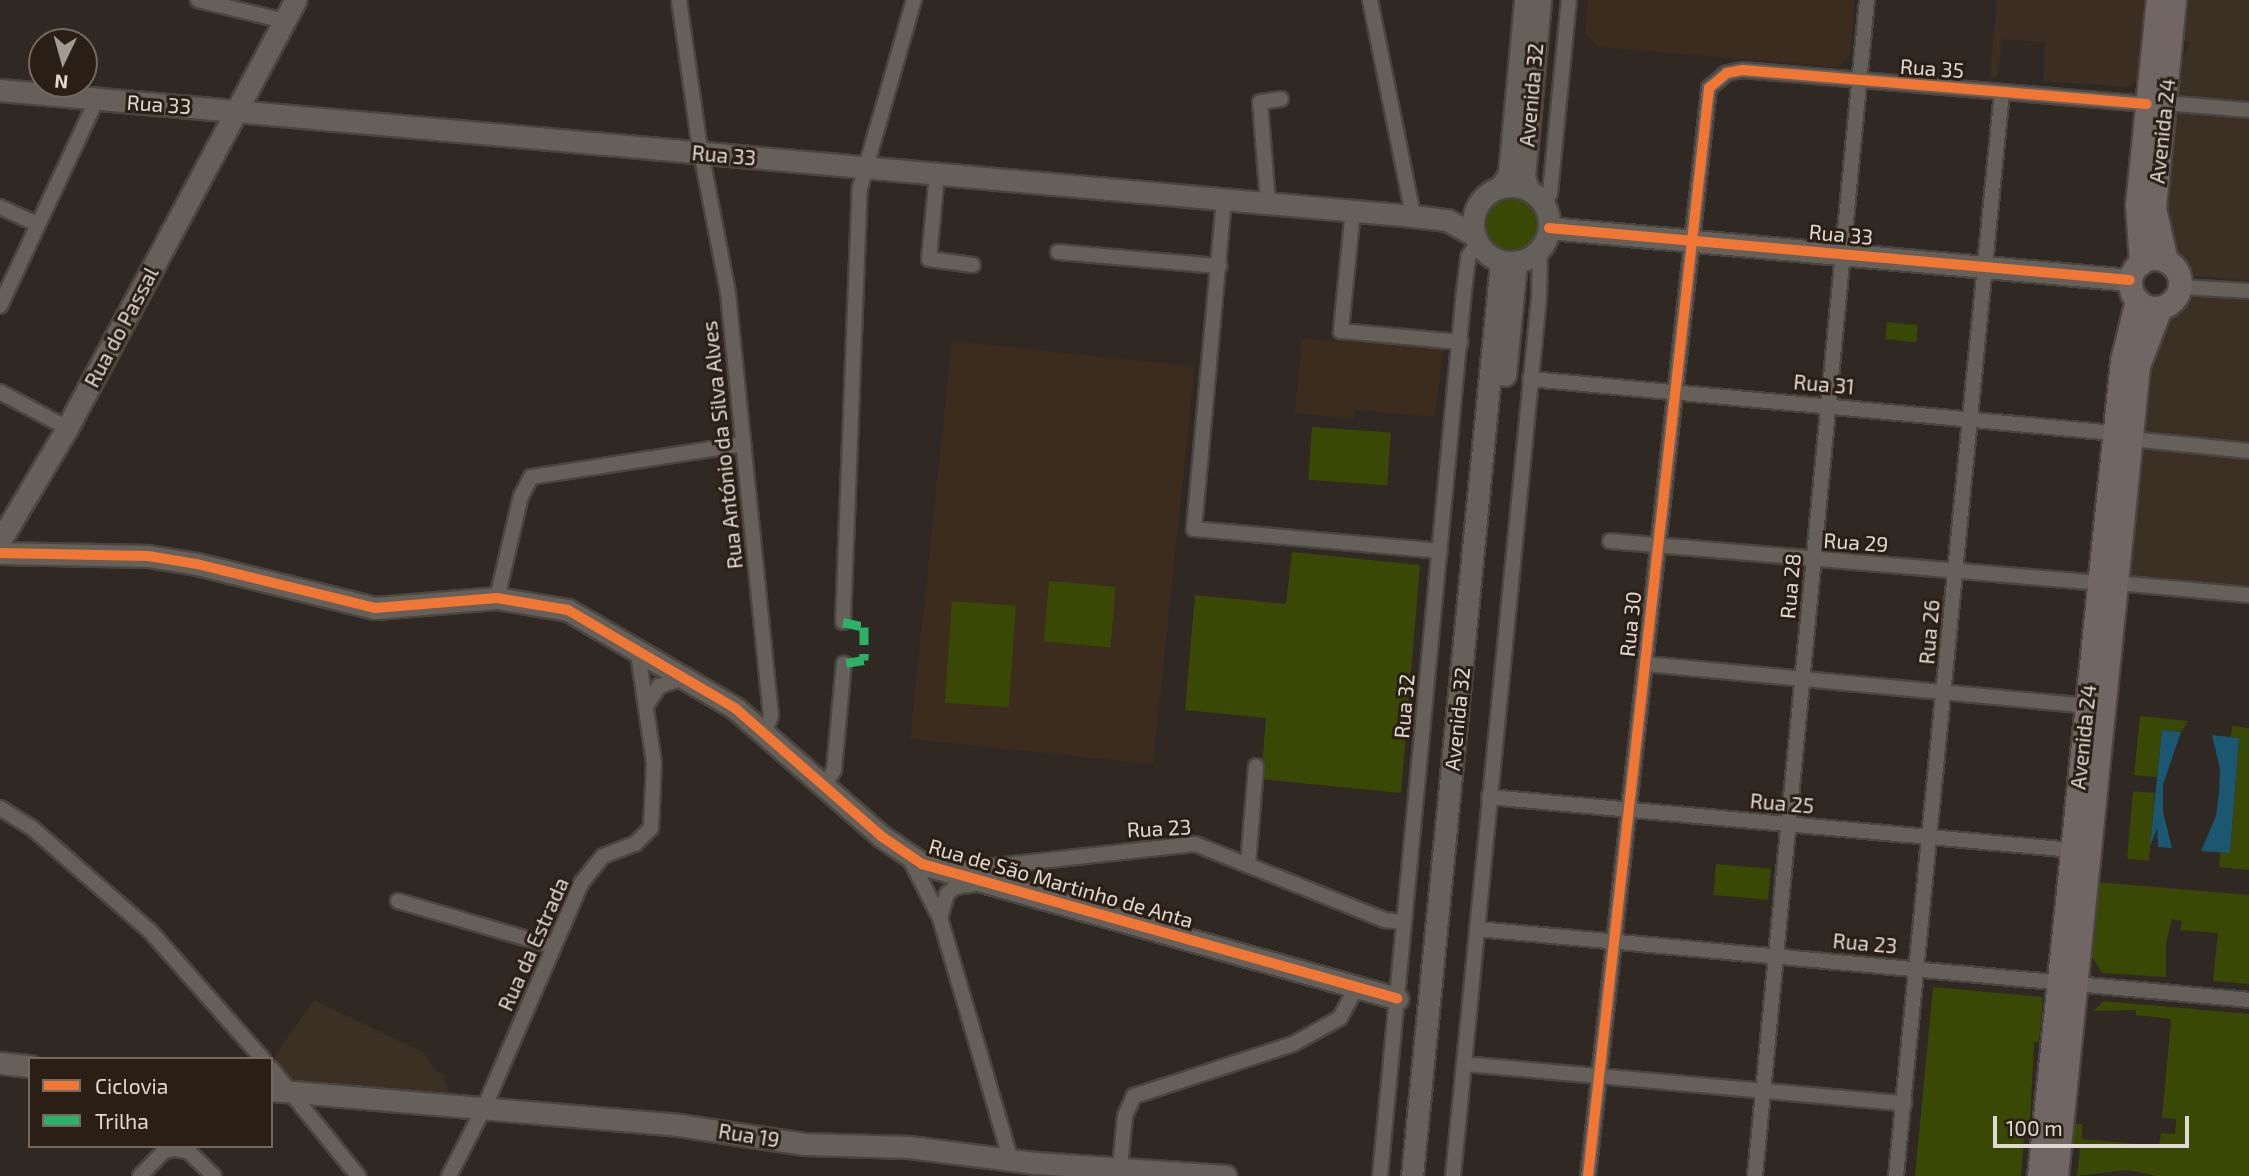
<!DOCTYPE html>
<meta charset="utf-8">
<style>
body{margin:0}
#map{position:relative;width:2249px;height:1176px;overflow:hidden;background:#302923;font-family:"Exo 2",sans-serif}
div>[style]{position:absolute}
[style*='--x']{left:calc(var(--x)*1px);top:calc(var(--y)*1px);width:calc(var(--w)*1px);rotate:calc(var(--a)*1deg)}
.commercial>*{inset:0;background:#3c2f23}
.built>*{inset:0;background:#3b2c1e;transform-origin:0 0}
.medical>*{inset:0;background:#3d2e24}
.green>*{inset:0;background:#394805;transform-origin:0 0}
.round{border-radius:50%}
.water>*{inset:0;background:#1b5770}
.roads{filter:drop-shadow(2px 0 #4b4541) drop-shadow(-2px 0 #4b4541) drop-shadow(0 2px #4b4541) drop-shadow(0 -2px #4b4541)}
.street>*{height:14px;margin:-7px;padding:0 7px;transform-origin:7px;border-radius:7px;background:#66605a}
.secondary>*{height:21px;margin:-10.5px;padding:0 10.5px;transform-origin:10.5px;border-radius:10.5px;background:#66605a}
.secondary>.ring{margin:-10.5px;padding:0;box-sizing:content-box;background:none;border:21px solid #66605a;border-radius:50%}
.primary>*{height:23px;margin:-11.5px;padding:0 11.5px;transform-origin:11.5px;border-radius:11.5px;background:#716663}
.primary>.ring{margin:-11.5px;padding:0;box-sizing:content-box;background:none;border:23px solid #716663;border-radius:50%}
.quiet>*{height:9px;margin-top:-4.5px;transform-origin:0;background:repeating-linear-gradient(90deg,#2db169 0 18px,transparent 0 27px)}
.cycleway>*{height:10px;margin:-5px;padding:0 5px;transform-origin:5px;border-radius:5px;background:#f07635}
span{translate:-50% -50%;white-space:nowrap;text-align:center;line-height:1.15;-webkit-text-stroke:6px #2b1f15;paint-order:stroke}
.street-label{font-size:21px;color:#e0d8d1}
.legend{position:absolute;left:28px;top:1057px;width:245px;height:91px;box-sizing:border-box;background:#2b1f15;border:2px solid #736960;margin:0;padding:9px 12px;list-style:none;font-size:21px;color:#e0d8d1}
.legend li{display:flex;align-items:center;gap:14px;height:35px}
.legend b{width:35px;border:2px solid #736960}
.north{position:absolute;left:28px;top:28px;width:70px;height:70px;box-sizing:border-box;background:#2b1f15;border:2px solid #736960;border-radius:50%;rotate:185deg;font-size:19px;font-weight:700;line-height:28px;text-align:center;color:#e0d8d1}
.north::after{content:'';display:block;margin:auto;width:24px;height:32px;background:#a29b94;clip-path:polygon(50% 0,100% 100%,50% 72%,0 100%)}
.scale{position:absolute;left:1993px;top:1116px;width:196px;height:32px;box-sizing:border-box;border:4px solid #e0d8d1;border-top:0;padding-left:9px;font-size:21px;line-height:24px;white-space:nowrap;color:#e0d8d1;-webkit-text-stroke:5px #2b1f15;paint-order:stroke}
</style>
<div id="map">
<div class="commercial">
<div style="clip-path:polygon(2183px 0,2249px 0,2249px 101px,2183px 98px,2176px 94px,2174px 79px,2190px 42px,2185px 41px)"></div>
<div style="clip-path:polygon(2180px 111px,2249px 116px,2249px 281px,2195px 276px,2173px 255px,2163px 230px,2174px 114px)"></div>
<div style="clip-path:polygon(2194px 297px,2249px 300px,2249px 590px,2132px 581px,2126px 576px,2145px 369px,2164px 318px)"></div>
<div style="clip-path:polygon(314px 1000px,424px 1053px,436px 1071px,444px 1075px,450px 1097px,293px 1080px,274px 1057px)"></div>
</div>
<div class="built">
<div style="clip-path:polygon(1588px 0,1855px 0,1850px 56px,1838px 67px,1599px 47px,1585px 34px)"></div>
<div style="clip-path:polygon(1302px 339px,1443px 347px,1435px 417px,1355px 410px,1353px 419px,1295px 413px)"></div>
<div style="left:952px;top:341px;width:244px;height:400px;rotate:6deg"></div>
</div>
<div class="medical">
<div style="clip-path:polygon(1997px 0,2146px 0,2138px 80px,2128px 87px,2043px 81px,2045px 42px,2002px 39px,1997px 77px,1990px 77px)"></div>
</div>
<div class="green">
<div class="round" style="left:1483px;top:194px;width:58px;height:58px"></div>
<div style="left:1887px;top:322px;width:31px;height:17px;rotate:6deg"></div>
<div style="left:1312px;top:427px;width:79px;height:53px;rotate:4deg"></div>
<div style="clip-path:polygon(1292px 552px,1420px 565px,1401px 793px,1261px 779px,1266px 718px,1185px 710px,1195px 595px,1286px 604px)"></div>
<div style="left:1049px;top:581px;width:67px;height:61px;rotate:5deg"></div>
<div style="left:952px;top:601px;width:64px;height:102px;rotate:4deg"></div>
<div style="clip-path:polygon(2140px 716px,2188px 721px,2181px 732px,2162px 730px,2157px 777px,2134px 775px)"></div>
<div style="clip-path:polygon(2232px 726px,2249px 728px,2249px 870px,2219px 867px,2220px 852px,2230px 853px,2239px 738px,2231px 737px)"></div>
<div style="left:2133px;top:791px;width:22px;height:68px;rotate:5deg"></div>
<div style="left:1716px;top:864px;width:55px;height:31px;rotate:5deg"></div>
<div style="clip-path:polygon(2096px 882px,2249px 895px,2249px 984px,2213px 981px,2218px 933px,2180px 930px,2182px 921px,2172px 919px,2166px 943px,2166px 977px,2102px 973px,2089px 952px)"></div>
<div style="clip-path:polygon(1933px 987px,2043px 997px,2039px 1042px,2034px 1042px,2030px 1122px,2025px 1122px,2021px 1176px,1915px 1176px)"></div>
<div style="clip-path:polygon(2104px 1001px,2249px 1014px,2249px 1176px,2157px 1176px,2127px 1170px,2077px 1176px,2080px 1148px,2073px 1147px,2075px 1124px,2082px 1124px,2082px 1139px,2159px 1146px,2161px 1133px,2175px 1134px,2176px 1119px,2162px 1118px,2171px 1019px,2136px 1015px,2136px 1010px,2093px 1011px)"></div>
</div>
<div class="water">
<div style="clip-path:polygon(2162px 730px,2181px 732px,2163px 785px,2163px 812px,2172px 848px,2158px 847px,2157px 828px,2150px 846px)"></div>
<div style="clip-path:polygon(2212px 735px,2239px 738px,2230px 853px,2201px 851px,2216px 816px,2219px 793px,2220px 769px)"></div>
</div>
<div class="roads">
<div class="street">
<div style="--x:198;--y:0;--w:89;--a:13.6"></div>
<div style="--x:679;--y:0;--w:143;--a:82"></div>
<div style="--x:699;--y:142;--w:154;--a:79.1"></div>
<div style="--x:728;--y:293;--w:425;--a:84.2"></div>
<div style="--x:771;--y:716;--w:16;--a:112"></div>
<div style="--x:1370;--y:0;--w:220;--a:78.7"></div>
<div style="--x:2165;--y:103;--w:84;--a:4.8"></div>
<div style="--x:937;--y:174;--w:85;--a:95.4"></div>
<div style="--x:929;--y:259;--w:44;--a:7.8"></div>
<div style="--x:1224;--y:199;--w:331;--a:95.2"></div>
<div style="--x:1194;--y:529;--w:247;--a:5.1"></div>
<div style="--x:1268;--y:203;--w:101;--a:-94.5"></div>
<div style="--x:1260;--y:102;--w:21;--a:-8"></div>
<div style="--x:1545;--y:205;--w:13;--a:-67"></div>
<div style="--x:1550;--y:193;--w:194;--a:-84.4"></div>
<div style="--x:0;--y:207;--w:41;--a:24.7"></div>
<div style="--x:1353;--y:210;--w:122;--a:95.7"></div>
<div style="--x:1341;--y:331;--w:120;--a:5.3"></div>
<div style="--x:1058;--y:252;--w:162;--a:5"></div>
<div style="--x:2180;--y:287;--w:69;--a:3.3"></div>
<div style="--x:0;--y:306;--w:229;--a:-64.9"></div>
<div style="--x:1530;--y:379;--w:586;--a:5.28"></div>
<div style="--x:0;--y:392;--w:76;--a:28.2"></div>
<div style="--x:2131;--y:439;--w:119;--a:5.8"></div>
<div style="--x:1610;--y:541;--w:491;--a:4.9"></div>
<div style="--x:2117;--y:583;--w:133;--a:5.2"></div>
<div style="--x:497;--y:598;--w:105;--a:-76.8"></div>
<div style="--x:521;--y:496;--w:21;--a:-62"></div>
<div style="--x:531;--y:477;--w:215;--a:-8.8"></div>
<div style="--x:843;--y:622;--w:434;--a:-87.8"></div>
<div style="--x:860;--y:188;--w:196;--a:-74"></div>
<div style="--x:1645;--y:664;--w:443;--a:5.4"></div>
<div style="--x:646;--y:706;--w:24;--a:-57"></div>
<div style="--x:659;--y:686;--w:28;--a:-18"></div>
<div style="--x:824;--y:786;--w:19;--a:-58"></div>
<div style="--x:834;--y:770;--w:107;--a:-84.7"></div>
<div style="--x:1489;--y:797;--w:585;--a:5.19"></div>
<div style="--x:0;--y:808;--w:36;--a:32"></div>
<div style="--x:31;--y:827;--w:158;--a:41.2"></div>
<div style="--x:150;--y:931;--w:171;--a:48.6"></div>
<div style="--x:911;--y:861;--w:64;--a:63"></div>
<div style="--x:940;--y:918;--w:253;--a:73.7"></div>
<div style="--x:1248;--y:864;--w:98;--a:-85.3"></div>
<div style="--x:950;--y:871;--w:246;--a:-6.3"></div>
<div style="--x:1195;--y:844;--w:205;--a:21.8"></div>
<div style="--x:1385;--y:920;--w:19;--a:6"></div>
<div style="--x:398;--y:901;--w:160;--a:16.3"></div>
<div style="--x:940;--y:918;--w:25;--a:-74"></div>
<div style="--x:947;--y:894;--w:11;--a:-41"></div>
<div style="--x:955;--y:887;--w:21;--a:-8"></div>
<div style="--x:1477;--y:929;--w:775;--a:5.25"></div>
<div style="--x:1464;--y:1064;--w:442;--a:5.1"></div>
<div style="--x:271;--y:1068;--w:139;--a:51.1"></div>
<div style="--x:1120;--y:1167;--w:51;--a:-84.4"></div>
<div style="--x:1125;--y:1116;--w:22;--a:-66"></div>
<div style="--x:1134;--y:1096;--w:167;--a:-18.1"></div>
<div style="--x:1293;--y:1044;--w:54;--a:-29"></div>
<div style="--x:1340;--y:1018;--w:34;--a:-62"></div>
<div style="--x:140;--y:1176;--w:33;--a:-46"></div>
<div style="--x:163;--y:1152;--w:10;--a:-17"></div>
<div style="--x:173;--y:1149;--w:15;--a:8"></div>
<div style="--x:188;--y:1151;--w:36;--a:44"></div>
<div style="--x:449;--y:1176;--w:76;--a:-62.8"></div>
<div style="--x:484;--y:1108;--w:246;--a:-66.6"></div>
<div style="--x:582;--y:882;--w:33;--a:-51"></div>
<div style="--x:603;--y:856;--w:34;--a:-21"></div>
<div style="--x:635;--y:844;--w:23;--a:-45"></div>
<div style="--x:651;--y:828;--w:65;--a:-87.4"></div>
<div style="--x:654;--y:763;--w:117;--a:-98.3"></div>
<div style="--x:1380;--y:1176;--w:889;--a:-84.58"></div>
<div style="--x:1464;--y:291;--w:34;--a:-83"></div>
<div style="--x:1468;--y:257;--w:17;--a:-57"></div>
<div style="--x:1453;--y:1176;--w:882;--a:-84.41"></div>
<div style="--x:1539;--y:298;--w:49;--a:-88.8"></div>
<div style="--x:1588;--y:1176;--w:1095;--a:-83.65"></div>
<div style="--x:1709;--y:88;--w:23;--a:-40"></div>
<div style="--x:1727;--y:73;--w:15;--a:-11"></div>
<div style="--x:1742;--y:70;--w:406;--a:4.8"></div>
<div style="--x:1755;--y:1176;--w:1181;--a:-84.56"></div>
<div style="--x:1896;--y:1176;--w:1089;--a:-84.42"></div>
</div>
<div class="secondary">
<div style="--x:0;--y:90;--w:1419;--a:5.1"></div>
<div style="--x:1413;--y:216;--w:34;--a:7"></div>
<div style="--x:1447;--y:220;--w:31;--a:29"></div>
<div class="ring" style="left:1473px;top:186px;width:55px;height:55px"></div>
<div style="--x:1501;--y:186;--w:14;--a:-56"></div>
<div style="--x:1509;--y:174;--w:175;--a:-84.7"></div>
<div style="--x:1528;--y:189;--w:14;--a:-107"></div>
<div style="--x:1524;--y:176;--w:177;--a:-84.8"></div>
<div style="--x:1549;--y:228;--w:583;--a:5.11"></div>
<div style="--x:1505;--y:375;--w:114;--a:-84.4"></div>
<div style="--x:0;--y:541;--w:131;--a:-59.3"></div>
<div style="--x:67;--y:428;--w:485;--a:-61.9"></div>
<div style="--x:0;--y:553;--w:148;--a:1.2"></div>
<div style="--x:148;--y:556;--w:50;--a:9.3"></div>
<div style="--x:197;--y:564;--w:183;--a:13.9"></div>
<div style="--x:375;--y:608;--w:122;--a:-4.7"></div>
<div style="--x:497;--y:598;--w:72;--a:9.6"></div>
<div style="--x:568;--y:610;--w:194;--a:30.4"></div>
<div style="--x:735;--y:708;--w:194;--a:41.2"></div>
<div style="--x:881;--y:836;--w:50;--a:34.3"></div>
<div style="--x:922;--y:864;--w:494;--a:15.8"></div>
<div style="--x:0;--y:1063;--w:30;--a:6"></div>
<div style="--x:271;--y:1090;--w:409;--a:4.9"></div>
<div style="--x:678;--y:1125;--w:127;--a:8.6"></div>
<div style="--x:804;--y:1144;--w:105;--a:1.6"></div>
<div style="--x:909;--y:1147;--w:128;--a:7.2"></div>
<div style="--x:1036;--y:1163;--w:190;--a:3.9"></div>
<div style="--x:1412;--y:1176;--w:919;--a:-84.44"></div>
</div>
<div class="primary">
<div class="ring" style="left:2130px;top:258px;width:27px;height:27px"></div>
<div style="--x:2166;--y:261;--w:54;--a:-102.8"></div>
<div style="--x:2154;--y:208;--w:209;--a:-84.5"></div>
<div style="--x:2141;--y:263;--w:58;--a:-93.9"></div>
<div style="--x:2137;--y:205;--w:206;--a:-84.2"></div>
<div style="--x:2039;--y:1176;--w:819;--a:-84.19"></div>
<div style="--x:2122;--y:361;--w:63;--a:-76.2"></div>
<div style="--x:2056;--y:1176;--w:814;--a:-84.22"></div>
<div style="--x:2138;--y:366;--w:62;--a:-69.2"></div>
</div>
</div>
<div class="quiet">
<div style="--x:843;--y:622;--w:22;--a:13"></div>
<div style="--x:864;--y:627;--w:33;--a:90"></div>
<div style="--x:864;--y:660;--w:20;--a:171"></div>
</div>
<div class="cycleway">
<div style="--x:1549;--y:228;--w:583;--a:5.11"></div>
<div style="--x:0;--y:553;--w:148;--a:1.2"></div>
<div style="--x:148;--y:556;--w:50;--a:9.3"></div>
<div style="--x:197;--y:564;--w:183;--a:13.9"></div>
<div style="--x:375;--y:608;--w:122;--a:-4.7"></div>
<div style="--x:497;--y:598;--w:72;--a:9.6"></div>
<div style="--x:568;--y:610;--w:194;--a:30.4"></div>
<div style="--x:735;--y:708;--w:194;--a:41.2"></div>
<div style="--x:881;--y:836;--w:50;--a:34.3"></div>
<div style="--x:922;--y:864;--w:494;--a:15.8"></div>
<div style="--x:1588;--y:1176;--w:1095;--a:-83.65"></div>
<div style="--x:1709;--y:88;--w:23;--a:-40"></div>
<div style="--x:1727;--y:73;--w:15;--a:-11"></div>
<div style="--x:1742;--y:70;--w:406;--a:4.8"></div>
</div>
<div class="street-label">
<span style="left:1932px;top:68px;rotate:4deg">Rua 35</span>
<span style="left:1531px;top:95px;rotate:-85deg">Avenida 32</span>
<span style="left:159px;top:104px;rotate:4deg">Rua 33</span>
<span style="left:2162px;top:131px;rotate:-84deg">Avenida 24</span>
<span style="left:724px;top:155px;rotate:5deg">Rua 33</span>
<span style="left:1841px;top:234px;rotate:5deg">Rua 33</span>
<span style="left:121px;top:327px;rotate:-62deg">Rua do Passal</span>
<span style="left:1824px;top:384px;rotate:5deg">Rua 31</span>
<span style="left:722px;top:445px;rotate:-96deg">Rua António da Silva Alves</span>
<span style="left:1856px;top:542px;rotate:4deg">Rua 29</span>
<span style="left:1790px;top:586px;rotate:-85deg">Rua 28</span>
<span style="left:1630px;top:624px;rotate:-84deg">Rua 30</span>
<span style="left:1929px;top:632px;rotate:-85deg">Rua 26</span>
<span style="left:1404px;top:706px;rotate:-85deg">Rua 32</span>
<span style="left:1457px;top:719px;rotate:-84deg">Avenida 32</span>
<span style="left:2083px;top:737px;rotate:-84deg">Avenida 24</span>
<span style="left:1782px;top:803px;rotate:5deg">Rua 25</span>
<span style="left:1159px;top:828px;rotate:-3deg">Rua 23</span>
<span style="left:1061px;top:883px;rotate:16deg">Rua de São Martinho de Anta</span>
<span style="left:1865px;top:943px;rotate:5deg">Rua 23</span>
<span style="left:533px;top:944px;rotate:-66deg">Rua da Estrada</span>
<span style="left:749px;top:1135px;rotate:9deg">Rua 19</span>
</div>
<ul class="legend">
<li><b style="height:9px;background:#f07635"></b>Ciclovia</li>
<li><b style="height:9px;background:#2db169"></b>Trilha</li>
</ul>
<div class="north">N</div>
<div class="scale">100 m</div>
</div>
